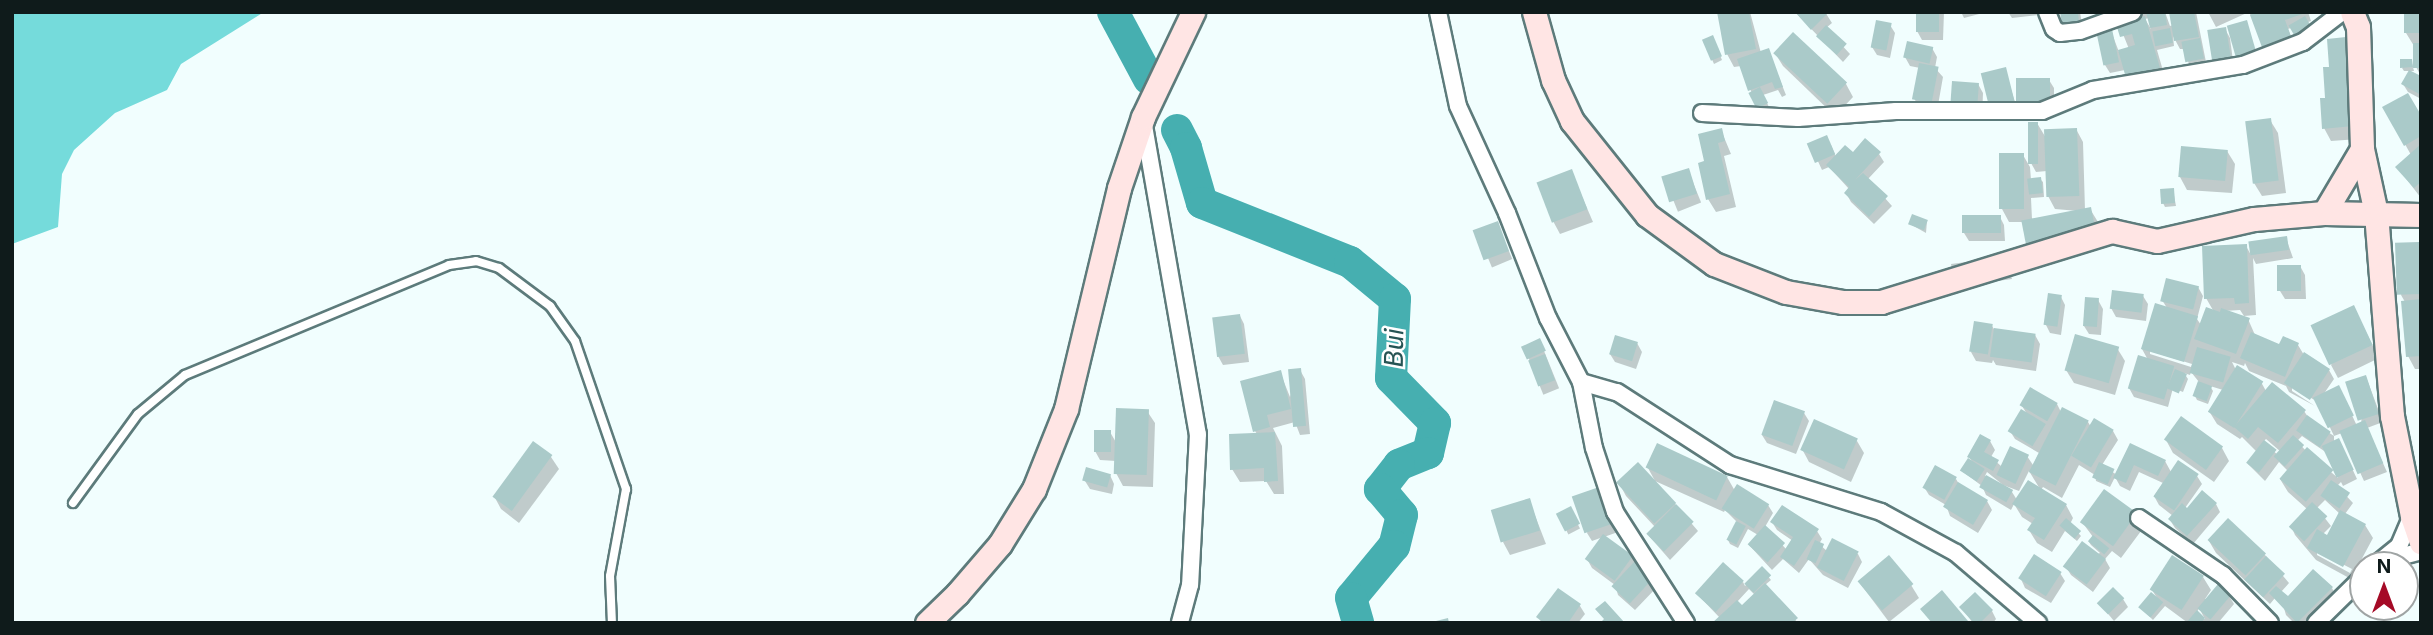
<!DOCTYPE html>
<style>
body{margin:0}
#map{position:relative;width:2433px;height:635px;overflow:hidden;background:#f1fefe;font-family:Inter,sans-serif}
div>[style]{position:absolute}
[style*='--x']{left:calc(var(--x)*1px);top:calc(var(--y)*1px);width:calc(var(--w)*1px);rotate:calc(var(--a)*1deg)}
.forest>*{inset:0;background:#75dbdb}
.shadow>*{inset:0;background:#0003;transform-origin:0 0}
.river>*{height:32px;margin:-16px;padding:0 16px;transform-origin:16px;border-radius:16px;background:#46afb0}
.building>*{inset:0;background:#aacac9;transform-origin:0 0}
.roads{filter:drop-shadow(2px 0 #5d7b7b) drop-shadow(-2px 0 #5d7b7b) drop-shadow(0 2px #5d7b7b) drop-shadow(0 -2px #5d7b7b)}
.lane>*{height:8px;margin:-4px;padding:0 4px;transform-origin:4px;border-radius:4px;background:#fff}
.street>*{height:16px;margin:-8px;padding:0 8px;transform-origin:8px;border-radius:8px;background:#fff}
.secondary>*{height:23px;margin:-11.5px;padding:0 11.5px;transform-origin:11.5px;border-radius:11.5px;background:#ffe5e4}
span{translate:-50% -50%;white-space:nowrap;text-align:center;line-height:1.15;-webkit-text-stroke:5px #fff;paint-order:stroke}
.water-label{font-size:26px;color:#265454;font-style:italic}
.frame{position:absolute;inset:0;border:14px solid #0f1b1b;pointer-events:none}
.north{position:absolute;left:2349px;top:551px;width:70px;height:70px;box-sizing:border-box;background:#fff;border:2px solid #9fa4a4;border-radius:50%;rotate:0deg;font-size:19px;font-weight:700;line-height:28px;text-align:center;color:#0f1b1b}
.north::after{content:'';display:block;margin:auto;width:24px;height:32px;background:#a50a26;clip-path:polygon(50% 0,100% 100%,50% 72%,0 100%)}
</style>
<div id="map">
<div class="forest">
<div style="clip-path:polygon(12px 12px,264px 12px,181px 64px,167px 90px,115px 113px,74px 150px,62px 174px,58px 227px,12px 244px)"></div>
</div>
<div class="shadow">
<div style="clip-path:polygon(1718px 12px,1750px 12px,1761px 53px,1768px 50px,1786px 95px,1782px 97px,1778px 90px,1763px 95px,1769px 107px,1759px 111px,1741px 66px,1734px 67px,1727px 54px)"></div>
<div style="clip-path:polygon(1795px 12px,1825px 12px,1832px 23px,1826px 28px,1850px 54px,1843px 62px)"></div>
<div style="clip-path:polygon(1918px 12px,1944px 12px,1943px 40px,1922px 40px,1917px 31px)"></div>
<div style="clip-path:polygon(1961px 12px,1982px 12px,1983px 13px,1964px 18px)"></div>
<div style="clip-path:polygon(2008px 12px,2038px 12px,2039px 15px,2012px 18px)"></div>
<div style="clip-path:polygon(2061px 12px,2080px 12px,2083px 30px,2068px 32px)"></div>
<div style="clip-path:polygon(evenodd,2114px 12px,2165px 12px,2170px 26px,2173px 25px,2171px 12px,2196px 12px,2207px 67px,2191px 70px,2184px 49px,2180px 49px,2173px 36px,2174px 46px,2157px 50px,2166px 81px,2135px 90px,2125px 70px,2110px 73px,2105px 65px,2098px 34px,2111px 31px,2119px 52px,2129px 49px,2114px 12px,2149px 18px,2151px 29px,2145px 19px,2149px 18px)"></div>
<div style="clip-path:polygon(2208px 12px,2308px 12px,2311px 21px,2288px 29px,2295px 47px,2255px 24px,2249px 12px,2216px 27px)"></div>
<div style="clip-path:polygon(2421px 15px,2421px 76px,2416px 67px,2414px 46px,2406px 33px)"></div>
<div style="clip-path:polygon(1890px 25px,1895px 33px,1890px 58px,1877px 55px,1872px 47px)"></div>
<div style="clip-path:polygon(2225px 29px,2230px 38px,2234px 69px,2218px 71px)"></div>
<div style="clip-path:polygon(1793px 35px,1846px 84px,1853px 97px,1835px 116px,1783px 66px,1775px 53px)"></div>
<div style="clip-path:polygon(2345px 39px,2353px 52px,2359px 139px,2331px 141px,2324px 128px,2331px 68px)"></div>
<div style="clip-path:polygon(1704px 41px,1714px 41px,1722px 60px,1714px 64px)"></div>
<div style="clip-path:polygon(1932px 48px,1937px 57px,1935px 68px,1943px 77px,1937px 111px,1920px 109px,1915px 100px,1920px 68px,1910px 66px,1905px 57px)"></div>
<div style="clip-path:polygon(2411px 60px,2414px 71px,2404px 71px,2402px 68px)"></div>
<div style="clip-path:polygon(2005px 69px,2019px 116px,1997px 121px,1992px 112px)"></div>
<div style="clip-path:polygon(2421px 78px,2421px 99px,2408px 92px,2403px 84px)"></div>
<div style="clip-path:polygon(2049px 80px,2054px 88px,2054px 109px,2023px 110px,2018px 102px)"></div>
<div style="clip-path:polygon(1978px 84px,1983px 93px,1982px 118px,1958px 117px)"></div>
<div style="clip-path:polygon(2385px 108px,2421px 118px,2421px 198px,2397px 167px,2411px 155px)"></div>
<div style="clip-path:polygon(2270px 120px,2278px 133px,2286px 193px,2262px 196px,2254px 183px)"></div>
<div style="clip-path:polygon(2037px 123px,2046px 138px,2076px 129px,2083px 142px,2085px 210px,2090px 209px,2098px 222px,2102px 245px,2034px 257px,2027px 244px,2023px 222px,2009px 222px,2002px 209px,2023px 155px,2030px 167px,2031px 180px,2040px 179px,2043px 182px,2044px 197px,2031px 198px,2032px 219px,2078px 211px,2055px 209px,2048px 196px,2047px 171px,2036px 172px,2031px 163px)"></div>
<div style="clip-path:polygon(1721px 130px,1731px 154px,1724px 156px,1736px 207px,1716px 212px,1708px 199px,1707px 163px)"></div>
<div style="clip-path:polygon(1810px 144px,1831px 145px,1836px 157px,1879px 154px,1884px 162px,1868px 179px,1892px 206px,1874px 224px,1851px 202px,1846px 193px,1849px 189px,1829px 167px,1822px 170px)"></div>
<div style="clip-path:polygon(2227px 151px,2235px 164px,2232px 193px,2187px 190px,2180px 177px)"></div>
<div style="left:1688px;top:170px;width:35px;height:25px;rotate:68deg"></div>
<div style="clip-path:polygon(1571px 171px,1593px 222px,1560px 234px,1553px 221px)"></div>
<div style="clip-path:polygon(2173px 190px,2176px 206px,2165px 207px,2163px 203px)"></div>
<div style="clip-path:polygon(2000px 217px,2004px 225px,2005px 241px,1969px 241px,1964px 233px)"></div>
<div style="clip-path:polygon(1927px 221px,1926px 233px,1910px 224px)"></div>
<div style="left:1497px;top:223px;width:39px;height:22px;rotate:67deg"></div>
<div style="clip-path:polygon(evenodd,2286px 238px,2293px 258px,2256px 264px,2253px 258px,2256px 315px,2244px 316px,2240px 310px,2224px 311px,2248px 319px,2255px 335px,2280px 346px,2298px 345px,2304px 355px,2329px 370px,2334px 379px,2323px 395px,2343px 396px,2357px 426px,2361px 424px,2366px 377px,2383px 422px,2367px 428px,2387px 472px,2364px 481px,2342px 433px,2334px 436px,2318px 402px,2292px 387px,2292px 391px,2315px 406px,2289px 392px,2286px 386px,2249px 371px,2245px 363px,2244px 366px,2232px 362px,2236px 370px,2261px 382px,2266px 391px,2304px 411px,2310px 420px,2334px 436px,2334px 442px,2343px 449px,2357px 479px,2343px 486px,2341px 482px,2337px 486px,2353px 503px,2345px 514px,2365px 525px,2373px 538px,2351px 579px,2316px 560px,2295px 535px,2291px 526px,2307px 509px,2288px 492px,2280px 479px,2288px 471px,2279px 462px,2265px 481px,2248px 464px,2257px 452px,2242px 437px,2240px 439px,2217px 424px,2209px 411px,2223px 390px,2210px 386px,2213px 391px,2208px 404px,2197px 400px,2195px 396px,2199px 382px,2191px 372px,2190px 375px,2184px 373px,2188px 379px,2183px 392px,2173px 388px,2168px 407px,2134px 397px,2129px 388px,2148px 360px,2142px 349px,2167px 308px,2162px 300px,2198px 287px,2203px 296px,2197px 319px,2201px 325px,2214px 312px,2206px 298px,2246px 246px,2251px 255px,2286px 238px,2150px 351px,2192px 364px,2191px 367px,2150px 354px,2150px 351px,2286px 238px,2302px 436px,2327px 453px,2338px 478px,2306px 451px,2297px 441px,2302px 436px,2286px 238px,2266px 439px,2281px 452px,2278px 455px,2263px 442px,2266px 439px,2286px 238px,2325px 500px,2340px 514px,2328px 537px,2323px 534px,2331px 526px,2317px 508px,2325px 500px,2286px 238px,2317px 551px,2352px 569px,2350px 573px,2317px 555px,2317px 551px)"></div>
<div style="clip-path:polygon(2418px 244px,2421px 248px,2421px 369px,2415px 369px,2408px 356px,2405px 302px,2401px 295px)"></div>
<div style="clip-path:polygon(2005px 257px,2012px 279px,1976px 284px,1953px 274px,1951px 264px)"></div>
<div style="clip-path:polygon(2300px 266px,2305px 275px,2306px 299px,2285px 299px,2280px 291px)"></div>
<div style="clip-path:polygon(2143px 296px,2148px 304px,2146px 321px,2116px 317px,2111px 308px)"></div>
<div style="clip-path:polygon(2061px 297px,2065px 305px,2061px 335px,2050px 333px,2046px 325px)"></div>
<div style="clip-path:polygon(2098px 300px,2103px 309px,2101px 335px,2089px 334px,2084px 326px)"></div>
<div style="clip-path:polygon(1240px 316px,1244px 324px,1249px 362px,1223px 365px,1218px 356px)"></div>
<div style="clip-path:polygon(2360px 320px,2379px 358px,2338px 378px,2331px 365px)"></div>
<div style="clip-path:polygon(1992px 326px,1994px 329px,2035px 335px,2040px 344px,2036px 371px,1996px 365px,1993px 360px,1992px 363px,1976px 361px,1971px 352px)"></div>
<div style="left:1540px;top:341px;width:51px;height:17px;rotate:68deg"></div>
<div style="clip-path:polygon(1637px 343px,1642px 352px,1636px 369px,1615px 362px,1610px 354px)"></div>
<div style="clip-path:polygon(2117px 348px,2125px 361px,2115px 395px,2074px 383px,2066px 370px)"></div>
<div style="clip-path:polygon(1300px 370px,1305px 379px,1310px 434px,1300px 435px,1295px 422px,1273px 428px,1282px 446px,1284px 494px,1274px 494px,1266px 481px,1240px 482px,1232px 469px,1257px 434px,1255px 431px,1280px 372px,1290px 397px)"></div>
<div style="clip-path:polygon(evenodd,2057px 404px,2061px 412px,2088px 422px,2091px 427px,2113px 431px,2118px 440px,2102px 465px,2117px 475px,2131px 445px,2165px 461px,2171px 472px,2197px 476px,2202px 484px,2185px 508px,2187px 510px,2216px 504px,2220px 512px,2193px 544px,2175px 528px,2170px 520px,2173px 516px,2159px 505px,2154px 496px,2163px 483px,2139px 472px,2130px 491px,2120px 486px,2115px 477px,2110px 487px,2096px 481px,2095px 475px,2079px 465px,2062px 498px,2043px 487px,2041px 490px,2066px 505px,2073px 518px,2070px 524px,2081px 536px,2077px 541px,2065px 531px,2052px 552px,2037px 543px,2029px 530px,2033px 524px,2022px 517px,2014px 504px,2011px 510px,1986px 495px,1982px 486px,1962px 471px,1973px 463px,1969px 457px,1990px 441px,1995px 450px,1991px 457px,2001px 466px,2027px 456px,2033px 465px,2039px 453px,2015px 439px,2010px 431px,2027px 414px,2022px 406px,2057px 404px,2029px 471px,2040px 489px,2017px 500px,2012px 492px,1985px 476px,1987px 472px,2003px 485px,2019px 491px,2029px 471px)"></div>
<div style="clip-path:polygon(1147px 411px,1155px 423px,1153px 487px,1123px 486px,1116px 473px,1116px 461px,1100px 460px,1095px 451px,1110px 432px,1117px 444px)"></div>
<div style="clip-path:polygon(1804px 413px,1809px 421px,1796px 454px,1767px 443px,1762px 435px)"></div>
<div style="clip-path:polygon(2166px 440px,2222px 448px,2229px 461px,2214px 482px,2173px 453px)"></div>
<div style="clip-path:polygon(1857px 441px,1864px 453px,1851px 482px,1809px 462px,1802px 449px)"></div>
<div style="clip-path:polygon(533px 443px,551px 457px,559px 469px,519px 523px,501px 509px,494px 496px)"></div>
<div style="clip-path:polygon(1648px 468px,1727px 477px,1735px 491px,1768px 505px,1773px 513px,1765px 527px,1787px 550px,1793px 541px,1777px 530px,1772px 522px,1817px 531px,1822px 539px,1819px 544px,1827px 551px,1858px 554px,1862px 562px,1848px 588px,1823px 575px,1809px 559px,1799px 573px,1783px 559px,1772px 570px,1749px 545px,1758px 535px,1748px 529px,1738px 548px,1730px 544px,1728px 540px,1737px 522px,1725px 510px,1724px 512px,1655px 481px)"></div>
<div style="clip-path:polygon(1110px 475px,1114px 484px,1112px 494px,1090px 489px,1085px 481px)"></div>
<div style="clip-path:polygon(1956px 479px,1959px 484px,1987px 501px,1992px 510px,1978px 533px,1950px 516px,1946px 505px,1929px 495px,1924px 487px)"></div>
<div style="clip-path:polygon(1619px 483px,1675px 504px,1698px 531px,1670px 560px,1649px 536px,1656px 528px,1626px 496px)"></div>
<div style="clip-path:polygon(1601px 488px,1618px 532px,1604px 537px,1632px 557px,1658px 586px,1635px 610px,1618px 595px,1615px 585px,1592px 568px,1587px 559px,1603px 537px,1592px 541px,1587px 533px)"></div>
<div style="clip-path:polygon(2105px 491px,2144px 527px,2121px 558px,2112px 551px,2105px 559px,2110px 568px,2093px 592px,2071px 575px,2066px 567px,2100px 553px,2091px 545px,2089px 542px,2093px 537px,2082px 522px)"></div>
<div style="clip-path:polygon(1529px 500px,1546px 544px,1510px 555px,1503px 542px)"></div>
<div style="left:1570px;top:509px;width:22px;height:13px;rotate:63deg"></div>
<div style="clip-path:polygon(2209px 541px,2265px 555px,2289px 583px,2281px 592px,2286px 597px,2332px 588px,2336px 596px,2312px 623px,2294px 623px,2286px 615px,2283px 605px,2275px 598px,2270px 604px,2216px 553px)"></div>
<div style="clip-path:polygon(evenodd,1762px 569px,1771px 580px,1765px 585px,1798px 623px,1715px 623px,1720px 618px,1696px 593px,1743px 582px,1745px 586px,1762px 569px,1749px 589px,1755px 595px,1747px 613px,1737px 602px,1749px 589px)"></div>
<div style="clip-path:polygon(2060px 573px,2065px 581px,2051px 603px,2025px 588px,2021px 579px)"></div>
<div style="clip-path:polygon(evenodd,2203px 577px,2211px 590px,2205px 599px,2229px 596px,2234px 604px,2218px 623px,2188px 623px,2165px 606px,2153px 620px,2140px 607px,2157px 598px,2152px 590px,2203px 577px,2199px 608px,2205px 619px,2204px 619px,2197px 612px,2199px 608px)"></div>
<div style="clip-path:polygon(1859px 582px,1911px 585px,1919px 598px,1889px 622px)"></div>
<div style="clip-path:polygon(1558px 590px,1580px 606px,1585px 614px,1578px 623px,1542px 623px,1538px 617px)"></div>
<div style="clip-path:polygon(2123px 599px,2128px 607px,2114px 621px,2099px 603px)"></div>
<div style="clip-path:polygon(1961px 607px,1992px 611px,1996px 619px,1993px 623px,1973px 623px)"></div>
</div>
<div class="river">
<div style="--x:1113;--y:12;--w:76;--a:61.8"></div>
<div style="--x:1177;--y:130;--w:20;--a:63"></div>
<div style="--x:1186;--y:148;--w:57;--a:73.8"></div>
<div style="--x:1202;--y:203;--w:159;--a:21.7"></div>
<div style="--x:1350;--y:262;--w:58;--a:39.4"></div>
<div style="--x:1395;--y:299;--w:79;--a:92.9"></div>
<div style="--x:1391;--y:378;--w:63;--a:45.6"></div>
<div style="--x:1435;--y:423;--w:31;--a:103"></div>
<div style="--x:1428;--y:453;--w:31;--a:158"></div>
<div style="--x:1399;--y:465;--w:31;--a:128"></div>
<div style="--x:1380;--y:489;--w:34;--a:50"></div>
<div style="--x:1402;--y:515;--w:32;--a:104"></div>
<div style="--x:1394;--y:546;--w:67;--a:129.6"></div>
<div style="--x:1351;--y:598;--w:26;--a:74"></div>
</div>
<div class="building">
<div style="clip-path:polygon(1717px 12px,1749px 12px,1756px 49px,1725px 55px)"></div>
<div style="clip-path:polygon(1795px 12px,1829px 12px,1811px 30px)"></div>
<div style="left:1916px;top:12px;width:23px;height:20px"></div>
<div style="clip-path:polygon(2060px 12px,2078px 12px,2079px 22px,2062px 24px)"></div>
<div style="clip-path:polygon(2146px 12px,2165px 12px,2167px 25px,2150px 28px)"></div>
<div style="clip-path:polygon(2169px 12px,2194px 12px,2199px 37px,2174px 41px)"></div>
<div style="clip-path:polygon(2256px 12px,2305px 12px,2305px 13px,2285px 20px,2292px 39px,2263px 50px,2250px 15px)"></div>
<div style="left:2421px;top:13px;width:20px;height:17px;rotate:90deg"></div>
<div style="clip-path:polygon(2145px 16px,2160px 68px,2126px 78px,2118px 50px,2135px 45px,2132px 34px,2120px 37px,2116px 24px)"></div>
<div style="left:2305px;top:16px;width:14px;height:19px;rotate:60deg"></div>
<div style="left:1876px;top:20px;width:16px;height:28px;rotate:11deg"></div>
<div style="left:2247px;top:20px;width:33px;height:21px;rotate:74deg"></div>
<div style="left:1826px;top:25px;width:28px;height:15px;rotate:42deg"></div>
<div style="left:2226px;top:27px;width:33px;height:19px;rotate:81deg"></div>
<div style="left:2170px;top:28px;width:15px;height:18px;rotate:79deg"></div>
<div style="left:2112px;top:29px;width:34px;height:16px;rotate:78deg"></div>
<div style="left:1793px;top:32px;width:74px;height:29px;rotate:43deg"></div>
<div style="left:1713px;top:35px;width:23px;height:12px;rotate:67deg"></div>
<div style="clip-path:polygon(2346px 37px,2353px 126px,2322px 129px,2320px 98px,2325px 98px,2323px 67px,2329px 67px,2327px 39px)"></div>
<div style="left:2200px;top:38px;width:21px;height:19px;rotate:79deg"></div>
<div style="left:1907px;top:41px;width:27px;height:17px;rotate:13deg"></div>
<div style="left:2413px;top:43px;width:8px;height:25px"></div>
<div style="clip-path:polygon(1769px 48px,1783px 87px,1775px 89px,1772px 82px,1748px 91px,1737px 59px)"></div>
<div style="clip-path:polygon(2400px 59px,2412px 59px,2413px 67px,2400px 68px)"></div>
<div style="left:1919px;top:63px;width:20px;height:37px;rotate:11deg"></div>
<div style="left:2006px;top:67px;width:41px;height:26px;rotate:76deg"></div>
<div style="clip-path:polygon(2409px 70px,2421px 76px,2421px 95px,2401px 84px)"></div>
<div style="left:2050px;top:78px;width:23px;height:34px;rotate:90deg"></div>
<div style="left:1952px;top:81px;width:27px;height:28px;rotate:4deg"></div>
<div style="left:1760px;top:87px;width:18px;height:13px;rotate:63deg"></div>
<div style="clip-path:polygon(2408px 93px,2421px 115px,2421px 136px,2404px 146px,2382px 107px)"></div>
<div style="left:2271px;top:118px;width:63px;height:26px;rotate:83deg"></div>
<div style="left:2028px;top:122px;width:10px;height:42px"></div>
<div style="clip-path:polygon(1722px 128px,1725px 141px,1718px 143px,1730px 194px,1706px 200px,1698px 163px,1704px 161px,1698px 134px)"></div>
<div style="left:2077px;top:128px;width:68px;height:33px;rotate:88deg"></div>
<div style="left:1827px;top:135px;width:21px;height:22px;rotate:67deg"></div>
<div style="clip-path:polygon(1865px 138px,1881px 152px,1855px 180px,1863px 173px,1888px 196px,1869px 217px,1844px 193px,1849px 187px,1826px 165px,1845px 145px,1853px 152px)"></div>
<div style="clip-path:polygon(2421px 144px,2421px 182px,2414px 188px,2395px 167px)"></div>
<div style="left:2181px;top:146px;width:47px;height:31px;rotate:5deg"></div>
<div style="left:1999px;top:153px;width:25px;height:56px"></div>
<div style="left:1689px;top:168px;width:27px;height:29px;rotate:73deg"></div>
<div style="left:1572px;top:169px;width:43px;height:38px;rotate:69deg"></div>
<div style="left:2041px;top:177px;width:16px;height:14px;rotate:83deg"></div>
<div style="left:2174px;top:188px;width:15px;height:14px;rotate:86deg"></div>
<div style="left:2091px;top:207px;width:25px;height:71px;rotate:79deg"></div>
<div style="left:1912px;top:214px;width:17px;height:11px;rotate:21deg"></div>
<div style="left:1962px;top:215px;width:39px;height:18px"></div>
<div style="left:1498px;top:221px;width:32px;height:27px;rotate:70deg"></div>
<div style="left:2287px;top:236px;width:14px;height:39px;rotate:82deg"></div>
<div style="left:2419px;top:242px;width:52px;height:24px;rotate:88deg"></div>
<div style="clip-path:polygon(2247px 244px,2249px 303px,2235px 304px,2234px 298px,2204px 299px,2202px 246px)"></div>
<div style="left:2277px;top:265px;width:24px;height:26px"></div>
<div style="left:2166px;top:278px;width:34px;height:24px;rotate:14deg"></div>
<div style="left:2112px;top:290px;width:32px;height:19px;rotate:7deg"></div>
<div style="left:2048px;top:293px;width:14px;height:32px;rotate:8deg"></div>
<div style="left:2085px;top:297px;width:14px;height:29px;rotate:4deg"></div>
<div style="clip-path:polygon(2421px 299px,2421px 356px,2406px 357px,2401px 301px)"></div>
<div style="left:2155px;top:303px;width:45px;height:48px;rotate:17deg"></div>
<div style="left:2354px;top:305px;width:44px;height:48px;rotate:65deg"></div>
<div style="clip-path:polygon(2206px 307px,2220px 312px,2221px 308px,2250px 318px,2236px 354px,2194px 339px)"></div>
<div style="left:1240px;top:314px;width:40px;height:28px;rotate:83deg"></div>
<div style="left:1974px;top:321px;width:19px;height:31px;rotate:9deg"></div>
<div style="left:1994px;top:328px;width:42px;height:29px;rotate:8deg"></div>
<div style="clip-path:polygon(2251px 332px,2279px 344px,2283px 336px,2299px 343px,2285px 377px,2240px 358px)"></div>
<div style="left:2075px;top:334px;width:46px;height:38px;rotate:16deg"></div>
<div style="left:1615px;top:335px;width:24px;height:20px;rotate:17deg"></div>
<div style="left:1540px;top:338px;width:14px;height:21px;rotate:65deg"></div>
<div style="left:2197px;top:347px;width:35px;height:27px;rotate:16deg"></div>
<div style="left:2304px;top:352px;width:31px;height:37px;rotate:33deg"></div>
<div style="left:1545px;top:354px;width:28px;height:18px;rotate:69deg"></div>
<div style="left:2138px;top:355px;width:38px;height:35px;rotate:17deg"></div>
<div style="left:2237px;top:365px;width:31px;height:55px;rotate:32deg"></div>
<div style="left:1301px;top:368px;width:58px;height:13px;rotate:85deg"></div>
<div style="left:2175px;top:369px;width:13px;height:21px;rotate:23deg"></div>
<div style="clip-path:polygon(1281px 370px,1291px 409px,1267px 415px,1270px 427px,1253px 432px,1240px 381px)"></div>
<div style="left:2366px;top:375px;width:41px;height:22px;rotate:72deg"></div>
<div style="left:2198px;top:381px;width:15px;height:16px;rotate:20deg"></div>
<div style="clip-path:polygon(2272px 382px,2306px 410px,2278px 443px,2258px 427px,2248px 439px,2234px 427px)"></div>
<div style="left:2339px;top:385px;width:34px;height:29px;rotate:64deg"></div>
<div style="left:2030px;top:387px;width:32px;height:21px;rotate:30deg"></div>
<div style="left:1774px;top:400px;width:33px;height:37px;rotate:20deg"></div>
<div style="left:2062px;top:407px;width:30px;height:73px;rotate:27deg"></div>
<div style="left:1116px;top:408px;width:33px;height:66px;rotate:2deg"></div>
<div style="left:2021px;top:409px;width:29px;height:26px;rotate:31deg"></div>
<div style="left:2307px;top:415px;width:29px;height:19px;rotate:35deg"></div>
<div style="left:2181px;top:416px;width:52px;height:29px;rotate:36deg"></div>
<div style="left:2094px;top:418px;width:23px;height:44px;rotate:31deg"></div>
<div style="left:1814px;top:419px;width:48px;height:34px;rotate:24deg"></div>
<div style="left:2365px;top:420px;width:47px;height:28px;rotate:67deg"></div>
<div style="left:1094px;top:430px;width:17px;height:22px"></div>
<div style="clip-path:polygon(1275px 432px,1278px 481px,1264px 482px,1264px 468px,1230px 470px,1229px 434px)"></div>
<div style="clip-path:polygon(1980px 434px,1991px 440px,1984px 452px,1999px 460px,1993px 471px,1967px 457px)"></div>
<div style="left:2293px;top:435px;width:15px;height:29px;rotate:42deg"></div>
<div style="left:2339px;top:438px;width:35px;height:19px;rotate:65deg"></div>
<div style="left:2264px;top:440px;width:16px;height:29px;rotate:38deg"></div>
<div style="left:533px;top:441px;width:24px;height:69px;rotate:36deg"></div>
<div style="left:1657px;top:443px;width:78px;height:27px;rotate:25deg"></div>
<div style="clip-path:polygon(2130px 443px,2166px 460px,2158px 476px,2134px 465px,2126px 483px,2113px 478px)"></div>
<div style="left:2010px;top:446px;width:21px;height:32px;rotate:25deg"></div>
<div style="left:2307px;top:447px;width:35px;height:42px;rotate:41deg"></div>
<div style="left:1968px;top:458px;width:20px;height:15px;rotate:33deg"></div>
<div style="left:2178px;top:460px;width:25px;height:44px;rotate:34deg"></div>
<div style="left:1638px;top:462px;width:56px;height:30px;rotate:47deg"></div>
<div style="left:2099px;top:462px;width:17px;height:17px;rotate:24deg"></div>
<div style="left:1935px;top:465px;width:25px;height:26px;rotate:29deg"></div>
<div style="left:1086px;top:467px;width:26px;height:14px;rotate:16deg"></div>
<div style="left:1986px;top:475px;width:31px;height:14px;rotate:29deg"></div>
<div style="clip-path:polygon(2028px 480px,2067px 504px,2044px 540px,2027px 530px,2035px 518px,2012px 504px)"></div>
<div style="left:2331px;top:480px;width:23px;height:19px;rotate:34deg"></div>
<div style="left:1958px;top:482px;width:35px;height:29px;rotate:31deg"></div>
<div style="left:1737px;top:484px;width:38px;height:29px;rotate:32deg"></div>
<div style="left:1602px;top:486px;width:39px;height:32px;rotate:71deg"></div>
<div style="left:2104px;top:489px;width:41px;height:41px;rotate:36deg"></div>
<div style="clip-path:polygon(2202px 490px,2217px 503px,2187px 536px,2168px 519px,2182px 503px,2187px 508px)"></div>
<div style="left:1530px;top:498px;width:34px;height:41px;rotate:73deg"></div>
<div style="left:2312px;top:502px;width:21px;height:34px;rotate:43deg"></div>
<div style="left:1676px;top:504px;width:25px;height:42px;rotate:45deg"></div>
<div style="clip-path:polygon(1782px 505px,1819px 529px,1794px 566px,1780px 557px,1793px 537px,1770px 522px)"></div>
<div style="left:1571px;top:506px;width:20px;height:17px;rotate:63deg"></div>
<div style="clip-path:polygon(2340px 510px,2366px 524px,2343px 567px,2307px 548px,2317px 529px,2327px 535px)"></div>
<div style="left:2066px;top:518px;width:20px;height:10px;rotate:41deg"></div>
<div style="left:2228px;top:518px;width:52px;height:30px;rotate:43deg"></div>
<div style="left:1736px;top:521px;width:11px;height:21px;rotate:27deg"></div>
<div style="left:1765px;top:525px;width:27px;height:26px;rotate:42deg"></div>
<div style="left:1603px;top:534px;width:37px;height:31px;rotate:36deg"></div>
<div style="left:2093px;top:535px;width:21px;height:8px;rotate:39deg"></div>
<div style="left:1832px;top:538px;width:30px;height:33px;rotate:27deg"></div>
<div style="left:1815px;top:540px;width:10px;height:21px;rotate:24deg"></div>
<div style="left:2082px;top:541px;width:30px;height:32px;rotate:37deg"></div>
<div style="left:2034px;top:554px;width:33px;height:29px;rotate:33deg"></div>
<div style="left:1889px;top:555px;width:38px;height:41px;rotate:50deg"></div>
<div style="left:2172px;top:555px;width:38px;height:41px;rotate:33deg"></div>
<div style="left:2266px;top:556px;width:26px;height:32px;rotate:43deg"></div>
<div style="left:1636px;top:560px;width:25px;height:36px;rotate:43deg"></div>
<div style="left:1723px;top:562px;width:28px;height:42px;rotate:42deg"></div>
<div style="left:1762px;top:566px;width:13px;height:25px;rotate:45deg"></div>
<div style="clip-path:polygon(2313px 569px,2333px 587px,2297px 623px,2269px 593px,2276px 586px,2288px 596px)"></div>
<div style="clip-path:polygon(1765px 583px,1798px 618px,1792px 623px,1712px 623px,1737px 600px,1742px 605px)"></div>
<div style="left:2218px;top:584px;width:17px;height:32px;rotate:40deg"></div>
<div style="left:2113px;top:587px;width:16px;height:23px;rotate:45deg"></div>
<div style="clip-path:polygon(1558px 588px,1581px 604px,1568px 623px,1544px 623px,1536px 617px)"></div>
<div style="clip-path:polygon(1942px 590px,1968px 621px,1966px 623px,1932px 623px,1920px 609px)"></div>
<div style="clip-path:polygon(1975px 592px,1993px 610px,1980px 623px,1974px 623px,1959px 607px)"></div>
<div style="left:2151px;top:592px;width:16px;height:20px;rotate:40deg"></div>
<div style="clip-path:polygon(1605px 601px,1625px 623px,1600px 623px,1604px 619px,1595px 609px)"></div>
<div style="clip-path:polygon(2197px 610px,2205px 618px,2201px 623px,2186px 623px)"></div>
<div style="clip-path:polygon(1448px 618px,1449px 623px,1432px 623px,1432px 622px)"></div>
</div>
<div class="roads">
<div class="lane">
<div style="--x:73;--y:503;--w:110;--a:-53.9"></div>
<div style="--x:138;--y:414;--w:61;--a:-39.7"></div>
<div style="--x:185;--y:375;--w:286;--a:-22.6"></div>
<div style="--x:449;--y:265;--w:27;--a:-8"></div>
<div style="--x:476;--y:261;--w:24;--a:17"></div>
<div style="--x:499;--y:268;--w:64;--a:36.7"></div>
<div style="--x:550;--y:306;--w:43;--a:54.5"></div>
<div style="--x:575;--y:341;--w:157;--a:71"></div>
<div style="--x:626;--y:489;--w:88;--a:100.4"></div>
<div style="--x:610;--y:576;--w:47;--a:87.6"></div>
</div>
<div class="street">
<div style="--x:1438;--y:12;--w:96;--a:78"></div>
<div style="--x:1458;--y:106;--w:118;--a:65.4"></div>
<div style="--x:1507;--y:213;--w:113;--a:68.7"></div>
<div style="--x:1548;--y:318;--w:72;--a:62.7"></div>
<div style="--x:1581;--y:382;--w:37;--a:16"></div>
<div style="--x:1617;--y:392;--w:135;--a:32.9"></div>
<div style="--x:1730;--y:465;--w:158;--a:17.3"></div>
<div style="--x:1881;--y:512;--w:85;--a:28.7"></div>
<div style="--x:1956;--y:553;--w:108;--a:40.5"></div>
<div style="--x:2047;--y:12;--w:18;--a:68"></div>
<div style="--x:2054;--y:29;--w:7;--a:34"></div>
<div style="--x:2060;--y:33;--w:20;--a:-6"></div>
<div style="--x:2080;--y:31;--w:56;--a:-19.7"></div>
<div style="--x:1702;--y:113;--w:96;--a:3"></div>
<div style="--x:1798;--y:118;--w:98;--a:-4.1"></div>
<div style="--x:1896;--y:111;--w:146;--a:0"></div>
<div style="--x:2042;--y:111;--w:55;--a:-22.4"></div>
<div style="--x:2093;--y:90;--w:152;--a:-9.5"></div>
<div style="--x:2243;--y:65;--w:64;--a:-21"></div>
<div style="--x:2303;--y:42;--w:49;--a:-37.6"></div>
<div style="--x:1143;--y:120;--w:319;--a:80.1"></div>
<div style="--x:1198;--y:434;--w:151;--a:93"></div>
<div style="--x:1190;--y:585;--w:39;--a:105"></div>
<div style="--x:1581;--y:382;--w:67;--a:78.9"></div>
<div style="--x:1594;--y:448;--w:67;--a:71.8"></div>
<div style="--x:1615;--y:512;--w:132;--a:57.4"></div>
<div style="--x:2139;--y:518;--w:102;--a:34.2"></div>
<div style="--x:2223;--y:575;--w:67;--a:45.6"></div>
<div style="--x:2384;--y:561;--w:38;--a:-15"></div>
<div style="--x:2378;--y:563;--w:27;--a:-39"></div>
<div style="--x:2399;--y:546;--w:33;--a:-67"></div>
<div style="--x:2316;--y:623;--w:66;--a:-44.4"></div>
</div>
<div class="secondary">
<div style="--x:1534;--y:12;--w:71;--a:74.4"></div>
<div style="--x:1553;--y:80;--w:45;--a:65.1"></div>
<div style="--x:1572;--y:121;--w:120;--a:51.4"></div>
<div style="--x:1647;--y:215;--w:83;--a:36.2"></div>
<div style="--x:1714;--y:264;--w:77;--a:21.3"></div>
<div style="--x:1786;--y:292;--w:58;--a:10"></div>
<div style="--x:1843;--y:302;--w:38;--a:0"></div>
<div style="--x:1881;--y:302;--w:242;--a:-17.1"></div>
<div style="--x:2112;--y:231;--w:46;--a:12.5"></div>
<div style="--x:2157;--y:241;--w:99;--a:-12.8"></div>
<div style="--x:2254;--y:219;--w:70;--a:-4.9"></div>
<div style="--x:2324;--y:213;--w:97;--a:1.2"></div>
<div style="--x:2352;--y:12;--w:16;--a:68"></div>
<div style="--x:2358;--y:27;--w:122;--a:88.1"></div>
<div style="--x:2362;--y:149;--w:66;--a:77.7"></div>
<div style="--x:2376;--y:213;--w:204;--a:85.5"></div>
<div style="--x:2392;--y:416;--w:102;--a:78.7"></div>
<div style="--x:2412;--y:516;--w:28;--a:71"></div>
<div style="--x:2324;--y:213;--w:74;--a:-59.3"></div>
<div style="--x:927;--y:623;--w:42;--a:-44"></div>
<div style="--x:957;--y:594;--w:66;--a:-49.3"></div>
<div style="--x:1000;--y:544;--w:65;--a:-58.3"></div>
<div style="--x:1034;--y:489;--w:86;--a:-68.2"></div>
<div style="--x:1066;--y:409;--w:227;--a:-76.5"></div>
<div style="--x:1119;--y:188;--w:75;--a:-71.3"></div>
<div style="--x:1143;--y:117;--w:116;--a:-64.5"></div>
</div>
</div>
<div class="water-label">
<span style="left:1394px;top:348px;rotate:-89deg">Bui</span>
</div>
<div class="frame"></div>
<div class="north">N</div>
</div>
